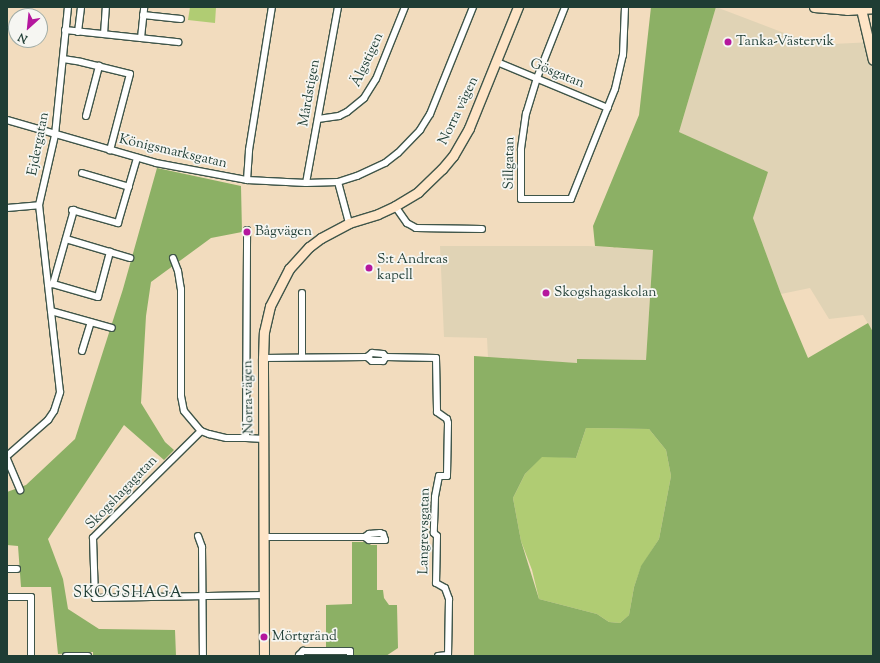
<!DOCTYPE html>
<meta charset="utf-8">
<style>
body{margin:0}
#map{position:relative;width:880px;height:663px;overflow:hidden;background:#f2dcbe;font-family:"Sorts Mill Goudy",serif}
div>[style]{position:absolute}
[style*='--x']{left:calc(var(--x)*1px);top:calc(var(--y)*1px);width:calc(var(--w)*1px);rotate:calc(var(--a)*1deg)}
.built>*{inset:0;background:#e0d3b5}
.green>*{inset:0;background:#b0cc73}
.forest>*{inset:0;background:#8cb065}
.roads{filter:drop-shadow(1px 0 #3f5549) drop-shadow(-1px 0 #3f5549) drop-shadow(0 1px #3f5549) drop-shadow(0 -1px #3f5549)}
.street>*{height:6px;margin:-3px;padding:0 3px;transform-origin:3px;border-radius:3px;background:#fff}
.secondary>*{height:9px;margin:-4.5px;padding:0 4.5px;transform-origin:4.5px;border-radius:4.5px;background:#fee4c6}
.dots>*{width:11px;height:11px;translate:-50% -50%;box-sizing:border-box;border:2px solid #f6f6f2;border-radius:50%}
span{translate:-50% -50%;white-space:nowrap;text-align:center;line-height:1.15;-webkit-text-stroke:3.5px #f6f6f2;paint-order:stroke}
.poi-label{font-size:14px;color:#1f3d34}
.left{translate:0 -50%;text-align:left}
.street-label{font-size:14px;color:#1f3d34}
.neighbourhood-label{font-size:15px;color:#1f3d34;letter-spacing:1px}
.frame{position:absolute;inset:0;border:8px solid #1f3d34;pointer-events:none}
.north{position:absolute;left:8px;top:8px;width:40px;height:40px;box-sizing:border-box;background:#f6f6f2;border:1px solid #a0aca6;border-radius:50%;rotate:207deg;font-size:11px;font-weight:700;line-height:16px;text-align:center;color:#1f3d34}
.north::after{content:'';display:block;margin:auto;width:14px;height:18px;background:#b5179e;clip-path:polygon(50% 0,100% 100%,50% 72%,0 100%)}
</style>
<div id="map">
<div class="built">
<div style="clip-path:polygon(716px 7px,792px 36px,833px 44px,873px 42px,873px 332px,863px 315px,829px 319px,810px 288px,781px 294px,753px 218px,767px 172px,679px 132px)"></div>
<div style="clip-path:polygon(440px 246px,588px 246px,653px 250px,646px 360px,577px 359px,577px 363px,488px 358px,487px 338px,444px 337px)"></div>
</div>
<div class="green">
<div style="clip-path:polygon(190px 7px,216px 7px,215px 23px,188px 20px)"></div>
<div style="clip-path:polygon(586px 428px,649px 429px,666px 450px,671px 476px,659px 539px,641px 567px,634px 587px,629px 615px,620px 623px,609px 622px,597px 614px,539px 599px,532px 570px,521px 541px,513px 498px,525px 474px,542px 456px,576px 458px)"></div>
</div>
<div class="forest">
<div style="clip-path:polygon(evenodd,651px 7px,716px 7px,679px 132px,768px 172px,753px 218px,781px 294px,808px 358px,868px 323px,873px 332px,873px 656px,474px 656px,474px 356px,577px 363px,577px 359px,646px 360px,653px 250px,595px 246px,593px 226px,639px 115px,651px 7px,586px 428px,649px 429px,666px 450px,671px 476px,659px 539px,641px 566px,634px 587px,629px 615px,620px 623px,609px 622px,597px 614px,539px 599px,521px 541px,513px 498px,525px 474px,542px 457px,576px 458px,586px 428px)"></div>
<div style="clip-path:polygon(157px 168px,241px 186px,242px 232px,211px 238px,151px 282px,146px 316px,141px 403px,165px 442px,174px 450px,164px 460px,124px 425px,48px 539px,63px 579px,68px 609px,99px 629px,175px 630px,176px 656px,93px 656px,93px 652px,58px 654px,51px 587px,21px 587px,18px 546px,7px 545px,7px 492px,26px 485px,75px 439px,123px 289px)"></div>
<div style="clip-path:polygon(352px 542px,367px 542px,371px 545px,377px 545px,377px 590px,383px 590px,384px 598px,389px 605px,397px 605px,398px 648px,386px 656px,352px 656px,351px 649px,326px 648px,326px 605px,352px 604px)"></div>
</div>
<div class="roads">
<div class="street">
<div style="--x:565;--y:7;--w:76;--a:111.5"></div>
<div style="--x:537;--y:78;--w:37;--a:107"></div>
<div style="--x:526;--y:113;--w:37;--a:98"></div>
<div style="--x:521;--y:150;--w:49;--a:90"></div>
<div style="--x:521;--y:199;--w:50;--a:0"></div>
<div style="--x:571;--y:199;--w:118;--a:-68.2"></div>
<div style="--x:615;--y:89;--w:35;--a:-77"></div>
<div style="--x:623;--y:55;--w:48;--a:-87.6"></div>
<div style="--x:143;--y:15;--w:38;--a:6"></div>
<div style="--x:65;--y:30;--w:114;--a:6.1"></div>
<div style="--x:78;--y:32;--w:25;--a:-83"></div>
<div style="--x:104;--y:34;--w:27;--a:-86"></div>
<div style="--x:141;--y:38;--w:31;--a:-84"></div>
<div style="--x:63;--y:59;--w:18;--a:9"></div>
<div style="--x:81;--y:62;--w:50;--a:13.8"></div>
<div style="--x:130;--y:74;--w:79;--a:104.7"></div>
<div style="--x:497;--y:62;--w:120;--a:22.5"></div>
<div style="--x:86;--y:116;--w:52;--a:-75.4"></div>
<div style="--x:318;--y:119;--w:21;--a:-8"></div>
<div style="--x:339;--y:116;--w:9;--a:-27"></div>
<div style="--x:347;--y:112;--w:22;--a:-39"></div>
<div style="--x:364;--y:98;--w:22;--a:-58"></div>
<div style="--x:376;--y:79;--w:78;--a:-68.1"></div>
<div style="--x:7;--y:120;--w:155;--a:16.1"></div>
<div style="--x:156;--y:163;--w:93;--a:10.6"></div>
<div style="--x:247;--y:180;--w:59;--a:2.9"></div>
<div style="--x:306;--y:183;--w:32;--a:-2"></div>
<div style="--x:338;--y:182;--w:20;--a:-18"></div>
<div style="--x:357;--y:176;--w:31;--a:-25"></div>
<div style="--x:385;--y:163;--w:16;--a:-38"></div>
<div style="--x:398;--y:153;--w:32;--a:-46"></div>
<div style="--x:420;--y:130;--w:19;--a:-58"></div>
<div style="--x:430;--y:114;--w:115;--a:-68.1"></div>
<div style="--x:82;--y:173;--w:49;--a:16.6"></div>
<div style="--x:247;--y:180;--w:30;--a:-86"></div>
<div style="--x:249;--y:150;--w:145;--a:-80.9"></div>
<div style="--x:338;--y:182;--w:42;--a:75"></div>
<div style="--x:306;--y:183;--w:179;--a:-79.7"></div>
<div style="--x:395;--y:206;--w:21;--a:55"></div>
<div style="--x:407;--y:223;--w:10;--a:29"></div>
<div style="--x:416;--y:228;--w:66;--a:0.9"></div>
<div style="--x:7;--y:208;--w:32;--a:-5"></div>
<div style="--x:72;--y:210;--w:48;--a:15.8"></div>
<div style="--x:118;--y:223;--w:68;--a:-73.7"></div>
<div style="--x:66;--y:239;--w:67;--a:16.5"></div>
<div style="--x:173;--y:258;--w:14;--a:69"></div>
<div style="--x:178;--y:271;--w:18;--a:81"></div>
<div style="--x:181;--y:289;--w:107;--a:90"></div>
<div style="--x:181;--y:396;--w:15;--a:79"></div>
<div style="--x:184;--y:411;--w:26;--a:50"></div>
<div style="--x:201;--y:431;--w:9;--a:21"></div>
<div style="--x:209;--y:434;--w:18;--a:13"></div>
<div style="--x:227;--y:438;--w:19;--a:0"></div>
<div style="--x:246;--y:438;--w:208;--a:-89.7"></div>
<div style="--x:53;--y:284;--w:77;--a:-74.2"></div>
<div style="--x:48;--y:285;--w:5;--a:-11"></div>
<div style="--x:53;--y:284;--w:47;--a:16.1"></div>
<div style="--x:98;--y:297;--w:47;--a:-75.1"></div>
<div style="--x:302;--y:293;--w:64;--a:90"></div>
<div style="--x:51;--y:311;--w:63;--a:15.6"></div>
<div style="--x:82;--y:351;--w:30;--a:-73"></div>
<div style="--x:386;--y:357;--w:50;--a:1.1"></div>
<div style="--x:436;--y:358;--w:54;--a:88.9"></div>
<div style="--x:437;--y:412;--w:12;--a:35"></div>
<div style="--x:447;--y:419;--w:4;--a:76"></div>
<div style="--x:448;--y:423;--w:53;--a:91.1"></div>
<div style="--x:447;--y:476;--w:8;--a:180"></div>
<div style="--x:439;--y:476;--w:21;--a:101"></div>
<div style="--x:435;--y:497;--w:36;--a:92"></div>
<div style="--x:434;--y:533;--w:4;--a:45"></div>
<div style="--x:437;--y:536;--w:47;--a:91.2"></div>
<div style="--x:436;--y:583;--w:10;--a:29"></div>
<div style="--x:445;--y:588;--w:12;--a:70"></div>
<div style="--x:449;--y:599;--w:56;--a:91"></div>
<div style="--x:448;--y:655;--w:10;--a:174"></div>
<div style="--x:263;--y:358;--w:104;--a:-0.6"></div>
<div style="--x:367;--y:357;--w:6;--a:39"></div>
<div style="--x:372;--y:361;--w:11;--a:0"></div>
<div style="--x:383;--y:361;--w:5;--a:-53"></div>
<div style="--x:386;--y:357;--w:4;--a:-135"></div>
<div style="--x:383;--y:354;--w:11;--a:-175"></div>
<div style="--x:372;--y:353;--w:6;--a:141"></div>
<div style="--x:201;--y:431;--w:152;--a:135.3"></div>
<div style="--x:93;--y:538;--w:60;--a:88.1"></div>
<div style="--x:95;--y:598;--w:169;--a:-1"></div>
<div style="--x:246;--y:438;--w:18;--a:3"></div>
<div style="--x:7;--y:456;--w:55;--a:-41.3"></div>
<div style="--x:48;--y:420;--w:11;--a:-56"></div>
<div style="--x:54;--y:411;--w:20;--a:-72"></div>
<div style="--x:60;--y:392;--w:188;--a:-96.4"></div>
<div style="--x:39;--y:205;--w:72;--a:-77.1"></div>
<div style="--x:55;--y:135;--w:129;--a:-84.2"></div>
<div style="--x:7;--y:459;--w:34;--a:67"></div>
<div style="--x:198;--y:536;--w:12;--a:70"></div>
<div style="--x:202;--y:547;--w:109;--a:89.5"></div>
<div style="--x:264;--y:537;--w:101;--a:0"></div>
<div style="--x:365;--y:537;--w:5;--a:37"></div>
<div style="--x:369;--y:540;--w:16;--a:0"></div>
<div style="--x:385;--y:540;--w:6;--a:-108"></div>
<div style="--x:383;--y:534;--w:3;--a:-162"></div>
<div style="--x:380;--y:533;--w:11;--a:175"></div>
<div style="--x:369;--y:534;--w:5;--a:143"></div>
<div style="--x:7;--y:569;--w:10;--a:0"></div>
<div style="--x:7;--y:597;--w:24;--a:0"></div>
<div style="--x:31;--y:597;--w:59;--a:90"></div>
<div style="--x:66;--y:656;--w:22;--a:0"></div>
<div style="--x:301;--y:656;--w:2;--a:-153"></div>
<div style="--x:299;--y:655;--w:6;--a:-45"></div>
<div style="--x:303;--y:651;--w:47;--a:0"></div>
<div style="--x:350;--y:651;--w:5;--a:90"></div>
</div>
<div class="secondary">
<div style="--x:814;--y:7;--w:33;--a:5"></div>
<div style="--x:847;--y:10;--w:26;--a:-4"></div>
<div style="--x:861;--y:9;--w:52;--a:76.8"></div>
<div style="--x:264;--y:656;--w:298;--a:-90.2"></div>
<div style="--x:263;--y:358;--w:26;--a:-88"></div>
<div style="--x:264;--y:332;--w:27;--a:-77"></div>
<div style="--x:270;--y:306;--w:42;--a:-62.8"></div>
<div style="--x:289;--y:269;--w:30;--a:-48"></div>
<div style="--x:309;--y:247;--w:15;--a:-37"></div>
<div style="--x:321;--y:238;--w:32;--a:-28"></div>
<div style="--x:349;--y:223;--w:30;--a:-17"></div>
<div style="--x:378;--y:214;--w:19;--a:-25"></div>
<div style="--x:395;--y:206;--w:27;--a:-31"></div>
<div style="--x:418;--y:192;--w:33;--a:-44"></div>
<div style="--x:442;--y:169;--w:17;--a:-50"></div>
<div style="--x:453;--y:156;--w:32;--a:-60"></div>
<div style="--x:469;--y:128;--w:131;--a:-68"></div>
</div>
</div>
<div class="dots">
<div style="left:728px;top:42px;background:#b5179e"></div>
<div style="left:247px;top:232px;background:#b5179e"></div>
<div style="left:369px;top:268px;background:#b5179e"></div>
<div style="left:546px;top:293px;background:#b5179e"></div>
<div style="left:264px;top:637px;background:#b5179e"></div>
</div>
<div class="poi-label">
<span class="left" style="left:736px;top:42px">Tanka-Västervik</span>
<span class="left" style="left:255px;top:232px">Bågvägen</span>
<span class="left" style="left:377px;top:268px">S:t Andreas<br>kapell</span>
<span class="left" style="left:554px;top:293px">Skogshagaskolan</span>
<span class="left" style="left:272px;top:637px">Mörtgränd</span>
</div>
<div class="street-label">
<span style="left:368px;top:60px;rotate:-65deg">Älgstigen</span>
<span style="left:557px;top:74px;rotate:22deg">Gösgatan</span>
<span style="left:310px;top:93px;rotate:-80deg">Mårdstigen</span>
<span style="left:459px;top:111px;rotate:-64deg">Norra vägen</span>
<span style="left:39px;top:144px;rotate:-79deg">Ejdergatan</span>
<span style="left:173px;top:152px;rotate:13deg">Königsmarksgatan</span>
<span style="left:510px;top:163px;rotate:-89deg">Sillgatan</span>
<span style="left:249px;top:397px;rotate:-91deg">Norra vägen</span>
<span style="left:122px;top:493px;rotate:-46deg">Skogshagagatan</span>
<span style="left:425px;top:531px;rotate:-89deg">Langrevsgatan</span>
</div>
<div class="neighbourhood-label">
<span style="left:128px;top:594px">SKOGSHAGA</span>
</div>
<div class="frame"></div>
<div class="north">N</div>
</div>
